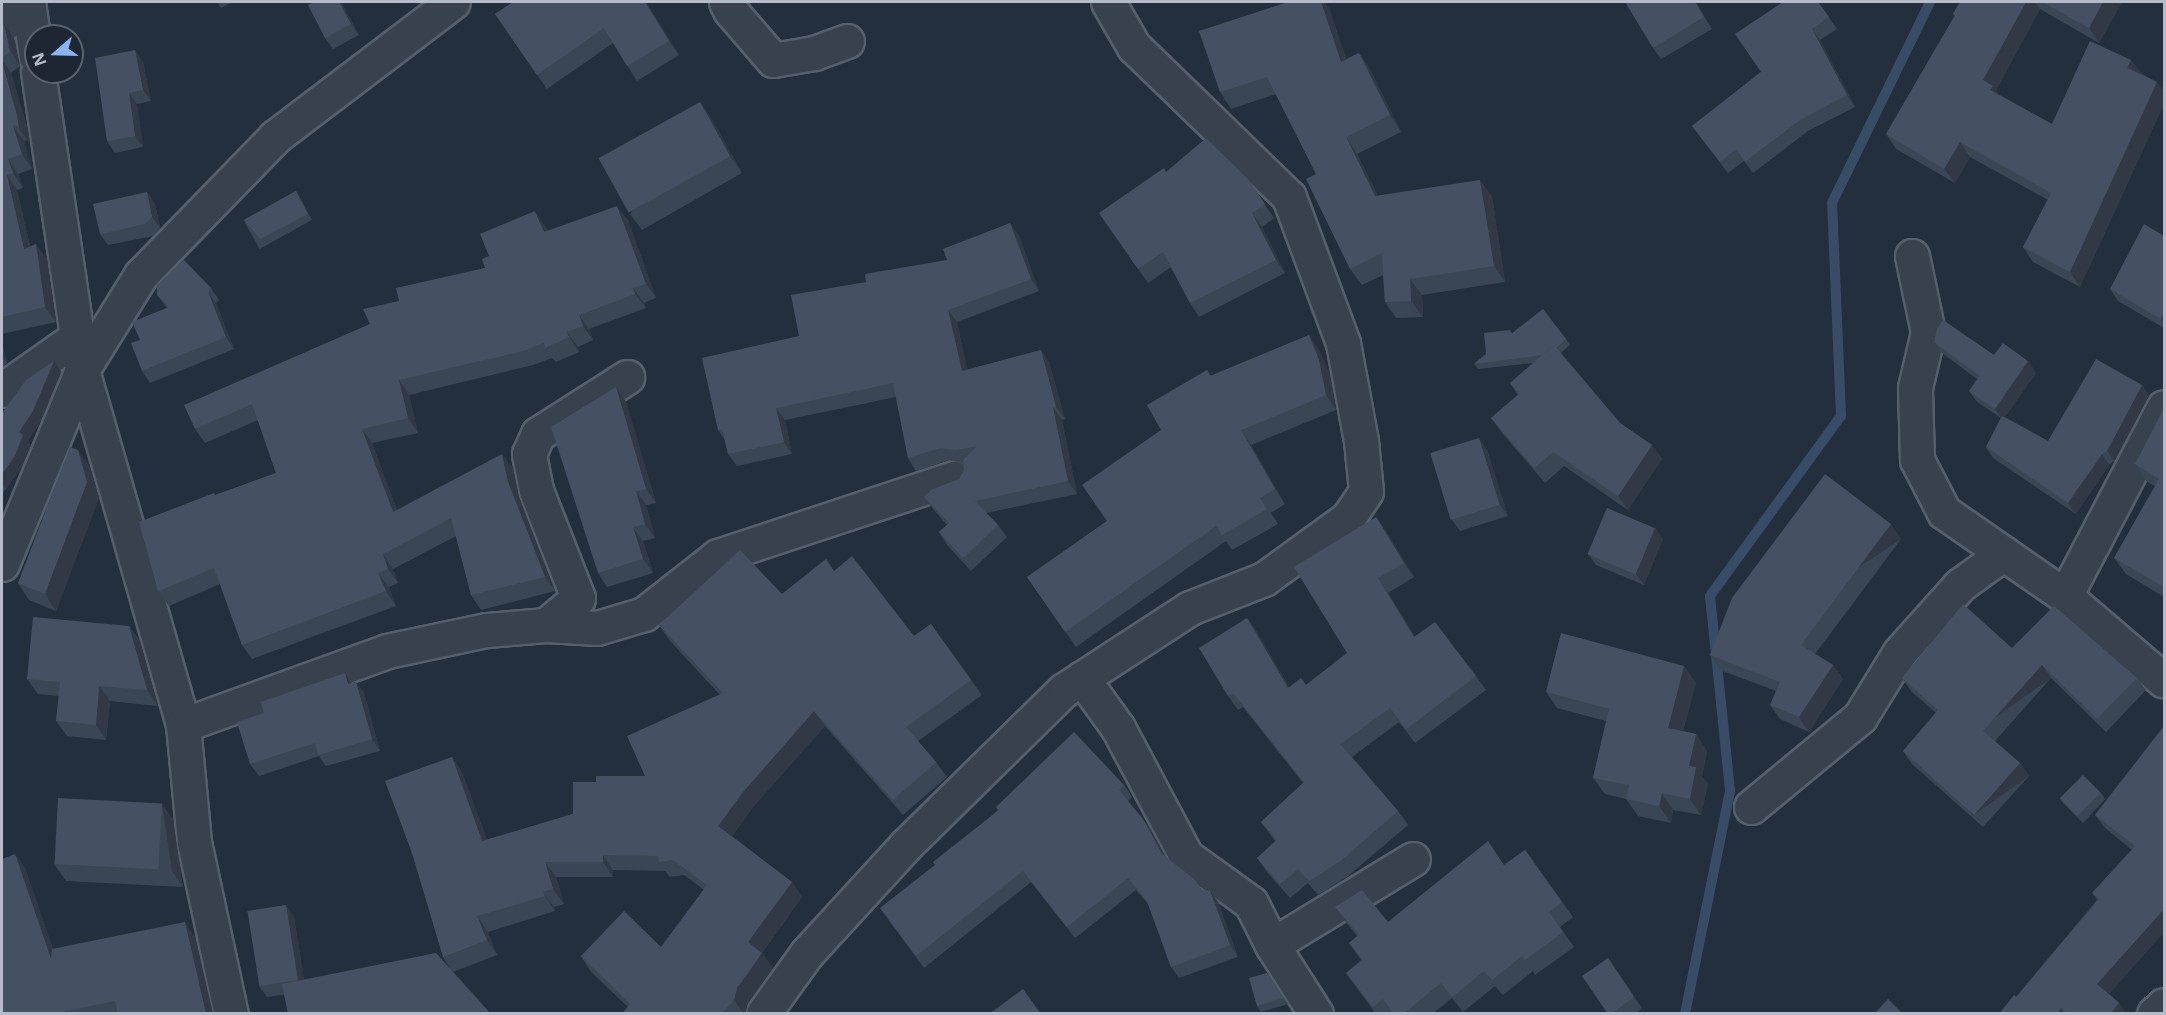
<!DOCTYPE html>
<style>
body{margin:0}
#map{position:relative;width:2166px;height:1015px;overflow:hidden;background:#242f3e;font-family:"Noto Sans",sans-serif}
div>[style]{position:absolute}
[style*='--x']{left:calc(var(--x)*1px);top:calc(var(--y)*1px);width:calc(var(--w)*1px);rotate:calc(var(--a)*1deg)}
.stream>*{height:10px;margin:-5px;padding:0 5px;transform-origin:5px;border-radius:5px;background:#394c67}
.roads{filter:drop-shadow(2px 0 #565f6c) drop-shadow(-2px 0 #565f6c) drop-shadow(0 2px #565f6c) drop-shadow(0 -2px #565f6c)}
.minor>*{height:33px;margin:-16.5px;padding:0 16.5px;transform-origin:16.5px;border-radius:16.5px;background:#38414e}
.tertiary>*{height:33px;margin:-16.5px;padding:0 16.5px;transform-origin:16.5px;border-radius:16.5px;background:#38414e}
.wall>*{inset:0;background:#3b4654;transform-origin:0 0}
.shaded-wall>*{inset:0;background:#303945;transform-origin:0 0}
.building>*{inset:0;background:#455162;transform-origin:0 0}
span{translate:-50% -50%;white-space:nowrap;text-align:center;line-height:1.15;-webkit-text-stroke:4.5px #1d2633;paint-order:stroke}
.frame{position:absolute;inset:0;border:3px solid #b4bcc9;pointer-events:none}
.north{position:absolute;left:24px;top:24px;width:60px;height:60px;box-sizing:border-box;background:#1d2633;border:2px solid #59626f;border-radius:50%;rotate:250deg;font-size:16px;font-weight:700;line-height:24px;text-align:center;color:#b4bcc9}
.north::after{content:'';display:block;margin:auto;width:21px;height:27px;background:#8ab4f8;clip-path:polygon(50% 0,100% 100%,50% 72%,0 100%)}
</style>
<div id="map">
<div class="stream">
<div style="--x:1685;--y:1014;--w:228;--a:-78.6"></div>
<div style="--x:1730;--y:790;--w:195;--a:-95.9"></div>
<div style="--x:1710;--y:596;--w:223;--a:-54"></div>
<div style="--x:1841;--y:416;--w:213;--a:-92.4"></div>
<div style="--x:1832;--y:203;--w:224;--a:-64"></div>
</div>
<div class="roads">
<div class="minor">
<div style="--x:28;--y:2;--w:56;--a:81.7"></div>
<div style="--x:726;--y:2;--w:9;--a:63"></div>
<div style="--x:730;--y:10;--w:66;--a:49.3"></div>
<div style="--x:773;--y:60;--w:42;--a:-9.7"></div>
<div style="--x:814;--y:53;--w:35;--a:-20"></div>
<div style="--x:2;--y:25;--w:35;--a:-41"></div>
<div style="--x:38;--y:72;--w:301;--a:81.6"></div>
<div style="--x:82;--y:370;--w:369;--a:74.1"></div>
<div style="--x:183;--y:725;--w:118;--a:84.6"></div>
<div style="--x:194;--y:842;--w:176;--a:77.9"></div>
<div style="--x:1912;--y:256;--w:78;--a:78.1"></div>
<div style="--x:1928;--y:332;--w:57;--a:103.1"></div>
<div style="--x:1915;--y:388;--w:72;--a:88.4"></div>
<div style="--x:1917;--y:460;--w:59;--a:62.6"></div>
<div style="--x:1944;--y:512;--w:147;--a:34.8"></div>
<div style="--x:2065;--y:596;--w:130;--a:40.6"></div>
<div style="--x:2;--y:390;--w:92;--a:-35.2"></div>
<div style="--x:2065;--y:596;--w:213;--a:-62.4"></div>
<div style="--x:546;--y:625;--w:42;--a:-40.2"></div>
<div style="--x:578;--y:598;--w:116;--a:-111.3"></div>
<div style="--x:536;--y:490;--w:37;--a:-101"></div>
<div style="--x:529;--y:454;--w:22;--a:-66"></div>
<div style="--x:538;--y:434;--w:106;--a:-32.6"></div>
<div style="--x:1082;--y:678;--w:62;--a:54.2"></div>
<div style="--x:1118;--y:728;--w:145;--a:62"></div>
<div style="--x:1186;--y:856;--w:80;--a:35.9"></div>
<div style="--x:1251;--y:903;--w:47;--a:63.4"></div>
<div style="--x:1272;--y:945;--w:82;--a:57.5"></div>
<div style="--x:183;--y:725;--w:217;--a:-19.9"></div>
<div style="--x:387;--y:651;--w:102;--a:-11.9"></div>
<div style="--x:487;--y:630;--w:59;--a:-4.8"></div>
<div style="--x:546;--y:625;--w:51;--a:3.4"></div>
<div style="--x:597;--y:628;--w:49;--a:-16.6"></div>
<div style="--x:644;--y:614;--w:94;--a:-38.1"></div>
<div style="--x:718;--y:556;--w:249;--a:-18.3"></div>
<div style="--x:1751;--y:807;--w:141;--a:-39.5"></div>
<div style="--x:1860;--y:717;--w:76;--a:-58.4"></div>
<div style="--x:1900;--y:652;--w:90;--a:-48.2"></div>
<div style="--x:1960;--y:585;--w:54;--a:-36"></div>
<div style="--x:1272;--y:945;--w:165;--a:-31.4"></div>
<div style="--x:763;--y:1014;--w:75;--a:-54.2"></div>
<div style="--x:807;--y:953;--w:147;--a:-47.5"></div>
<div style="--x:906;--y:845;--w:221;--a:-44.5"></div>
<div style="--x:1064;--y:690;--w:150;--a:-33.1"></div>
<div style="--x:1190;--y:608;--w:79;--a:-21.4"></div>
<div style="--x:1264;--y:579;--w:104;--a:-36"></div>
<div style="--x:1348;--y:518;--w:32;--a:-56"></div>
<div style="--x:1366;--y:491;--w:50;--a:-95.7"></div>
<div style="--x:1361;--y:441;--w:100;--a:-100.4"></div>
<div style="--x:1343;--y:343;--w:156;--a:-110.3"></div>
<div style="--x:1289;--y:197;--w:216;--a:-135.9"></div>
<div style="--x:1134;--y:47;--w:52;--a:-120"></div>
<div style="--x:2154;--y:1014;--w:13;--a:-42"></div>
</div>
<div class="tertiary">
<div style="--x:2;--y:564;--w:210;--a:-67.6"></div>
<div style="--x:82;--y:370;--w:112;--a:-58.2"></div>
<div style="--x:141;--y:275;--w:192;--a:-45.8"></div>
<div style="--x:275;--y:137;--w:223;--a:-37.2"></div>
</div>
</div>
<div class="wall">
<div style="clip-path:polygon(217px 2px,233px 2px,221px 8px)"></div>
<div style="clip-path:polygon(341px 2px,359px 35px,333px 49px,325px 38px,312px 3px)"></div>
<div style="clip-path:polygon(513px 2px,646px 2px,679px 55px,637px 81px,613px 43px,547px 89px,495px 14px)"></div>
<div style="clip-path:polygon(1288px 2px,1324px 2px,1329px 8px,1346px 59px,1359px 53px,1370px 69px,1401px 132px,1357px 154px,1378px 196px,1492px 196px,1505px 282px,1422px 295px,1423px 317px,1396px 318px,1385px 302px,1383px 275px,1362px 285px,1350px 269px,1316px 174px,1276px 94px,1231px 109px,1220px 92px)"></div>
<div style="clip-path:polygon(1696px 2px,1712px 29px,1661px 59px,1653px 48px)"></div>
<div style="clip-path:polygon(1818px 2px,1837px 29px,1820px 40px,1855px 107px,1808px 131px,1753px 173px,1744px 161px,1728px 173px,1692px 126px,1761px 72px)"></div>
<div style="clip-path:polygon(1960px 2px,2122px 2px,2099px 43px,2040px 9px,1996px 90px,1998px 94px,2052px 124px,2131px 60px,2142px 74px,2157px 82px,2164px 92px,2164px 104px,2080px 287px,2033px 262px,2023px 247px,2048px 200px,1970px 157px,1955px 183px,1896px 149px,1886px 134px,1955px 16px,1953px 14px)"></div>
<div style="clip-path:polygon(2px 26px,14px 39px,20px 66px,11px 73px,28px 130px,30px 143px,27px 140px,24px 141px,32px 169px,18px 174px,23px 188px,17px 190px,30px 246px,47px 259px,56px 322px,2px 334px)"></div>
<div style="clip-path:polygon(135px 50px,143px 62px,151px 101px,137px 104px,143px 147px,115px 153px,107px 141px)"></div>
<div style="clip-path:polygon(700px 102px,711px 118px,742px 173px,642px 230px,630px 214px)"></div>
<div style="clip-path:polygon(1166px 172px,1247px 178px,1274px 218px,1262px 227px,1285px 273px,1199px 317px,1190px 303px,1171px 267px,1148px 283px,1099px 213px)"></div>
<div style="left:296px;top:191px;width:33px;height:60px;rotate:61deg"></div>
<div style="clip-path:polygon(147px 192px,155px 204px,160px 228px,153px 236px,108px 245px,100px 234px)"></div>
<div style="clip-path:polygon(628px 220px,656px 298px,644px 303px,646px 308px,589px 329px,593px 340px,578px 347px,579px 352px,556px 362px,552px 358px,533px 365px,409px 395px,418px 433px,372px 443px,397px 510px,513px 468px,519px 497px,555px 591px,481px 610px,471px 595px,456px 536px,393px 569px,398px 583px,389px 587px,396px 606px,252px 659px,242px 645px,220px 584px,169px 606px,158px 591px,216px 495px,276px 473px,258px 420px,205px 443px,195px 429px,370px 324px,399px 301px,485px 268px,489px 256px,545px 226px,548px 231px)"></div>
<div style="clip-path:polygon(1010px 223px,1019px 236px,1039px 291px,957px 322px,967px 370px,1041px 350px,1049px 362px,1065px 419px,1062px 420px,1077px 494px,986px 513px,998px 525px,1007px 537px,971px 571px,947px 545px,939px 532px,947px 525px,933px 509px,924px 497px,959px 479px,964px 470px,963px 463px,949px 460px,916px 471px,908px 458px,896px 397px,785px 420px,792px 454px,737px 466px,728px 454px,725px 440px,718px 430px,799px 336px,947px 260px)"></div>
<div style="clip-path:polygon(2164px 236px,2164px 328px,2118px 301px,2110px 289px)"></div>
<div style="clip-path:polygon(211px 288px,219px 300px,216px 303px,234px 349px,150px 383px,142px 371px,140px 340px,167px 308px,157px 295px)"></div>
<div style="clip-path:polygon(1510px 330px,1512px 333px,1566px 339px,1570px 345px,1561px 353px,1620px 423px,1652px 445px,1662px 459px,1628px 510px,1564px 466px,1545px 483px,1502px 433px,1491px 418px,1518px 395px,1510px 383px,1533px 363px,1478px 369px,1474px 364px,1486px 354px)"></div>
<div style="clip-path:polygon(1309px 335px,1319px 350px,1330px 375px,1336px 410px,1251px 445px,1285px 504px,1271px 513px,1278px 524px,1232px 550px,1226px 541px,1076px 647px,1027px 577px,1107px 521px,1161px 430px,1207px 370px,1211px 376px)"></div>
<div style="clip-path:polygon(1934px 342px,2028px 361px,2036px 373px,2005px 417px,2048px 441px,2142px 385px,2149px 396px,2114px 461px,2109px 465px,2076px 514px,1993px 458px,1986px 447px,2001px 418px,1977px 402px,1969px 391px,1977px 379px,1942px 353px)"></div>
<div style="clip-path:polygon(2px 343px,7px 363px,2px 367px)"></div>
<div style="clip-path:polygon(54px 361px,61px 371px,40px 422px,28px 441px,31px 445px,22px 466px,6px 489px,2px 493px,2px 413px)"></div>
<div style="clip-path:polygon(616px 387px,626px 402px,656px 503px,646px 505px,655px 538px,643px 541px,653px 573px,607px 587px,598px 573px)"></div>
<div style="clip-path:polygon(2164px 411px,2164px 597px,2126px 574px,2114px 558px,2155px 486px,2146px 481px,2135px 464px)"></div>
<div style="clip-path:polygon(1479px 438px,1487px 450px,1508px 516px,1460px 531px,1452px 520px)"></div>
<div style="clip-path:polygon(90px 467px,99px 498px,56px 611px,29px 600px,18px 583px)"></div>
<div style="clip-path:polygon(1376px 517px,1386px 531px,1414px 577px,1388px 593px,1415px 637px,1476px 676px,1486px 690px,1415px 743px,1399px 722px,1352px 757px,1398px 811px,1408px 825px,1348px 876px,1318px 895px,1308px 883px,1290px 898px,1267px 872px,1257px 858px,1275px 841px,1261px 822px,1303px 783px,1243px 707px,1238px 710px,1228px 696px,1247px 618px,1257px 632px,1289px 687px,1306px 685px,1347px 653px)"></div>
<div style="clip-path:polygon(1655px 528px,1663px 539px,1644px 585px,1596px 565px,1588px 554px)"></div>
<div style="clip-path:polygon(1901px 539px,1815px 654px,1833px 665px,1843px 679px,1809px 732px,1780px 719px,1770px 705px,1776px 691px,1720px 670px,1710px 655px)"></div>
<div style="clip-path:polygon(834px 571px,914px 636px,931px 624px,982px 695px,918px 741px,936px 762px,947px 777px,903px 815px,825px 726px,753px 807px,732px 836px,792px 882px,802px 897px,762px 953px,773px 968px,748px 1003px,745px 1014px,622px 1014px,628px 1007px,591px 972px,581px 956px,661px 947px,704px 890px,684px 875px,670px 877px,665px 871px,613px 870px,613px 877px,556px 877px,564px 904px,554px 907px,555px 911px,488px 932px,497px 955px,453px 972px,267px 997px,259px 986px,286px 905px,294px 917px,304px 980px,451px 970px,443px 957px,452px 757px,462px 772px,487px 840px,573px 814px,596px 782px,645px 776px,720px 695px,670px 641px,659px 625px,782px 594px)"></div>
<div style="clip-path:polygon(129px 626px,140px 641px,158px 706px,110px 701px,106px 740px,67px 736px,56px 721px,59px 696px,38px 694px,27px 679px)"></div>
<div style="clip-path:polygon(2012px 648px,2137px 678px,2146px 690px,2106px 732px,2051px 678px,1995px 741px,2020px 763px,2029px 776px,1983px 827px,1912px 764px,1903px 751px,1936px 713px,1911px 691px,1902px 678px)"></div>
<div style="clip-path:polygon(1684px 666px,1696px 683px,1683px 731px,1696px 734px,1707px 751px,1702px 776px,1708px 784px,1701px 815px,1673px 810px,1671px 823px,1638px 816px,1626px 799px,1605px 794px,1593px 778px,1606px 721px,1557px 708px,1546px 692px)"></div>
<div style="clip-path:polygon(356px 682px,364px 693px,380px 751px,326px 766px,319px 756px,259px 776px,250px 764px,352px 683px)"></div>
<div style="clip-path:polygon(2164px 726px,2164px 932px,2109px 994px,2119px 1003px,2126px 1014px,1999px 1014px,2016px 997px,2097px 900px,2092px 893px,2132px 850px,2104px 827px,2095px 815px)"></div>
<div style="clip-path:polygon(1124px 785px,1132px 797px,1128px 801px,1151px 830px,1165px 856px,1202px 890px,1218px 902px,1238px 957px,1179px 978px,1171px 967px,1148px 904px,1136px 890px,1075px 938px,1031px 882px,924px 968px,888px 919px,935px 865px,998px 810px,996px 807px)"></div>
<div style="clip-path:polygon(2101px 793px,2105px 799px,2083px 823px,2064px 804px,2060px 799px)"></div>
<div style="clip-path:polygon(162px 804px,173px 820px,183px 887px,66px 881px,54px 864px)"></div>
<div style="clip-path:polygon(1525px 850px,1573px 917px,1560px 927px,1574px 947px,1535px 975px,1533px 971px,1503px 995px,1495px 986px,1463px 1012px,1452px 998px,1432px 1014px,1376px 1014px,1346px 973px,1361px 960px,1349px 943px,1357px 936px,1346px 922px,1335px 907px,1388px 922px,1504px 865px)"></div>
<div style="clip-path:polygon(15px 854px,25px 868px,53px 949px,195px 937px,213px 1014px,2px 1014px)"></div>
<div style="clip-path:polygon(1608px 958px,1642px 1008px,1635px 1014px,1608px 1014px)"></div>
<div style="clip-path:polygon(1267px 973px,1288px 1004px,1261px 1012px,1257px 1006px)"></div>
</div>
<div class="shaded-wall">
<div style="clip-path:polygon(339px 2px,341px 2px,359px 35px,351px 24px)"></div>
<div style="clip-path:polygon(645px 2px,646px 2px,679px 55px,669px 41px)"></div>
<div style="clip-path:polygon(1321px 2px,1324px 2px,1329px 8px,1352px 78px,1341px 62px)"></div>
<div style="clip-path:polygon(1695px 2px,1696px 2px,1712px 29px,1704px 17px)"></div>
<div style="clip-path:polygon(2026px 2px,2034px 2px,2040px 9px,1996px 90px,2003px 100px,1993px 94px,1983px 80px)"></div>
<div style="clip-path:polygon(2103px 2px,2122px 2px,2099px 43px,2089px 28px)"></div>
<div style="clip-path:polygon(4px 24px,14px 39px,20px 66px,10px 51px)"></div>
<div style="clip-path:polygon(1812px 29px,1820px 40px,1855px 107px,1847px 95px)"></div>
<div style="clip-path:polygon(135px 50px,143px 62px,151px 101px,143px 90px)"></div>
<div style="clip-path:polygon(1359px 53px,1370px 69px,1401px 132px,1390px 115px)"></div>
<div style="clip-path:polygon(2px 60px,11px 73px,28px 130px,30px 143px,19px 129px)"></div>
<div style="clip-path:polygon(2131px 60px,2142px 74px,2127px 68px)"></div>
<div style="clip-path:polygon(2157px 82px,2164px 92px,2164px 104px,2080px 287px,2070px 272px)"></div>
<div style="clip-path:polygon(129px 93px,137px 104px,143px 147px,135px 136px)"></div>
<div style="clip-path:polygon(700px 102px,711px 118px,742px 173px,730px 156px)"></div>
<div style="clip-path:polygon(13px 126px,24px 141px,32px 169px,22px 154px)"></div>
<div style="clip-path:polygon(1346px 137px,1357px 154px,1386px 212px,1375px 196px)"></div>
<div style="clip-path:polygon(1960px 142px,1970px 157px,1955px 183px,1944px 169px)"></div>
<div style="clip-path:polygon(8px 159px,18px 174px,23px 188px,13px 173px)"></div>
<div style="clip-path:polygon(7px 175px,17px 190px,34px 264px,24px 249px)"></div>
<div style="clip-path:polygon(1480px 180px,1492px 196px,1505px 282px,1494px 266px)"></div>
<div style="clip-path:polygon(296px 191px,300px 197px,312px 220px,308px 214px)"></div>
<div style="clip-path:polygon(147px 192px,155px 204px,160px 228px,152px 217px)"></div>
<div style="clip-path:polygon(617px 206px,628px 220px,656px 298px,646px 284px)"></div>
<div style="clip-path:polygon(535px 211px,545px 226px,554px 247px,544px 232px)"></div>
<div style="clip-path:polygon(1252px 213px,1262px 227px,1285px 273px,1276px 260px)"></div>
<div style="clip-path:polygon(1010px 223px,1019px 236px,1039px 291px,1031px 279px)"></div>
<div style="clip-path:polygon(36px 244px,47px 259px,56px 322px,45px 307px)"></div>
<div style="clip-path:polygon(1410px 279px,1422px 295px,1423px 317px,1411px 301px)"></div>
<div style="clip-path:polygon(633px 288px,644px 303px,646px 308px,635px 294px)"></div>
<div style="clip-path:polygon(208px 292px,216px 303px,234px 349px,226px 337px)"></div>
<div style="clip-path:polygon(948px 310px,957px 322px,970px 383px,962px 371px)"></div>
<div style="clip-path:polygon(2164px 312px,2164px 325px,2161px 319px)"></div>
<div style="clip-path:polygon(579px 315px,589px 329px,593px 340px,583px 326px)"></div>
<div style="clip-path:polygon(567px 332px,578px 347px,579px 352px,569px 337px)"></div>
<div style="clip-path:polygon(1309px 335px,1319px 350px,1330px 375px,1336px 410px,1326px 395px)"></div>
<div style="clip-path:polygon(2px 343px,7px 363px,2px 355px)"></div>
<div style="clip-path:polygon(1041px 350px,1049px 362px,1065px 419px,1056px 407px)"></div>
<div style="clip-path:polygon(54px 361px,61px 371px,40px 422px,28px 441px,31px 445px,22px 466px,6px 489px,2px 483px,2px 474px,19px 432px)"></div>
<div style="clip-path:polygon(2028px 361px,2036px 373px,2003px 420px,1995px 409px)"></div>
<div style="clip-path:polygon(399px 380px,409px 395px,418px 433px,408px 418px)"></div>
<div style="clip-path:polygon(2142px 385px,2149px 396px,2114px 461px,2107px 451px)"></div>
<div style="clip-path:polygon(616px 387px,626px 402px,656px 503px,646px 489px)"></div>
<div style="clip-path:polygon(776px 408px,785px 420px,792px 454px,784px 442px)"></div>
<div style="clip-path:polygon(1053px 408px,1062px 420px,1077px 494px,1068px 481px)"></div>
<div style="clip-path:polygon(362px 429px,372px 443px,403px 526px,393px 512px)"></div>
<div style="clip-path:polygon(1241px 430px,1251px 445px,1285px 504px,1275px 489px)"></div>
<div style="clip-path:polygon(1479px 438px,1487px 450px,1508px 516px,1500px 505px)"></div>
<div style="clip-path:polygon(1652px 445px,1662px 459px,1628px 510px,1618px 496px)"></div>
<div style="clip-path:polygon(78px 450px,90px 467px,99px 498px,56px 611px,45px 594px)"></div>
<div style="clip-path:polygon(502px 454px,513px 468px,519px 497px,555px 591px,545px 577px,508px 482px)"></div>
<div style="clip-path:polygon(2102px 454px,2109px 465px,2076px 514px,2068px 503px)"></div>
<div style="clip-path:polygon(636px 491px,646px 505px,655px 538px,645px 524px)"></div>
<div style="clip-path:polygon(1376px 517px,1386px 531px,1414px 577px,1404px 563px)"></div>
<div style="left:1891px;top:524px;width:18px;height:151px;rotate:56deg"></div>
<div style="clip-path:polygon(633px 527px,643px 541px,653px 573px,643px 559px)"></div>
<div style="clip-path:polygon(1655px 528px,1663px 539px,1644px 585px,1636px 574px)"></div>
<div style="clip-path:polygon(383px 554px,393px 569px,398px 583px,388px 569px)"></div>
<div style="clip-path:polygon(378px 573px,389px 587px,396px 606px,386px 591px)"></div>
<div style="clip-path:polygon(1378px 578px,1388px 593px,1424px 651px,1414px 637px)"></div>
<div style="clip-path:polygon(1247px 618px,1257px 632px,1298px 702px,1288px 688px)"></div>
<div style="clip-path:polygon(129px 626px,140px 641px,158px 706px,147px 690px)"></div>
<div style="clip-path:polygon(1833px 665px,1843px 679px,1809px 732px,1799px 717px)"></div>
<div style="left:2042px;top:665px;width:16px;height:89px;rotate:55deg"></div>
<div style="clip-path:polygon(1684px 666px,1696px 683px,1679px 744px,1668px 728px)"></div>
<div style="clip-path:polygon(345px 673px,353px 685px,348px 684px)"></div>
<div style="clip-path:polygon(356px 682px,364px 693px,380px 751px,372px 739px)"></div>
<div style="clip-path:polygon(99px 686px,110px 701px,106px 740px,96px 725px)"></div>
<div style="clip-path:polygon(814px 711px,825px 726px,753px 807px,728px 841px,718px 826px,743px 792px)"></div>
<div style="clip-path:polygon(1696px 734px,1707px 751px,1702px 776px,1708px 784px,1701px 815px,1690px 799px,1689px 766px)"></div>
<div style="clip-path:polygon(452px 757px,462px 772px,493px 856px,482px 841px)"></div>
<div style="left:2020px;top:763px;width:16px;height:69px;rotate:55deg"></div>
<div style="clip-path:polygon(1662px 793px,1673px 810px,1671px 823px,1659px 806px)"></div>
<div style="clip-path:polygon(162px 804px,173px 820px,183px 887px,172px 871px)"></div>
<div style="clip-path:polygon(1143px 819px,1151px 830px,1170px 865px,1162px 854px)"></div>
<div style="clip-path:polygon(15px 854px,25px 868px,61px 973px,51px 959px)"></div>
<div style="clip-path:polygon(603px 855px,613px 870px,613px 877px,603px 862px)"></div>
<div style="clip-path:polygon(545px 862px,556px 877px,564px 904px,553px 889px)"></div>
<div style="clip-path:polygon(792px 882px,802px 897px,759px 957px,748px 942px)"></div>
<div style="clip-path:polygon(1210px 891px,1218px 902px,1238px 957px,1230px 945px)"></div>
<div style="clip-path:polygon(543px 892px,554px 907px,555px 911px,545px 896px)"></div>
<div style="clip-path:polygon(286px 905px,294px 917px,306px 991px,298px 980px)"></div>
<div style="clip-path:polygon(2164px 909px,2164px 932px,2106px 997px,2097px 984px)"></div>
<div style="clip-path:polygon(477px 916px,488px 932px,497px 955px,487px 940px)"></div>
<div style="clip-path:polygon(185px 922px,195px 937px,213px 1014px,206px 1014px)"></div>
<div style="clip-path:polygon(762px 953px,773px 968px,748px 1003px,745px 1014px,744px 1014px,734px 1000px,737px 988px)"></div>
<div style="clip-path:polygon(2119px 1003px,2126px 1014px,2110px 1014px)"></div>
<div style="clip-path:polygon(2061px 1008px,2065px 1014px,2057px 1014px)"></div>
</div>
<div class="building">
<div style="clip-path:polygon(311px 2px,339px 2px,351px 24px,325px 38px,308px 5px,312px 3px)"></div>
<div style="clip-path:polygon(513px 2px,645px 2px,669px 41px,627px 66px,604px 28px,537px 75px,495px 14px)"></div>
<div style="clip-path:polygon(1288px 2px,1321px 2px,1341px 62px,1359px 53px,1390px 115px,1346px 137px,1375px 196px,1480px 180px,1494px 266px,1410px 279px,1411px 301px,1385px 302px,1382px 253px,1350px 269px,1306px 179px,1316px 174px,1267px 77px,1220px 92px,1199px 31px)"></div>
<div style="clip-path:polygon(1625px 2px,1695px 2px,1704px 17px,1653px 48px)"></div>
<div style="clip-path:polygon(1783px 2px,1818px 2px,1829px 17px,1812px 29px,1847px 95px,1800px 120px,1745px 162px,1736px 149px,1720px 162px,1692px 126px,1761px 72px,1735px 34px)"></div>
<div style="clip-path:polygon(1960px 2px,2026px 2px,1983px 80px,1993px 86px,1990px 90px,2052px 124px,2090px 41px,2131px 60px,2127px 68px,2157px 82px,2070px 272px,2023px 247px,2051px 193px,1960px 142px,1944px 169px,1886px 134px,1955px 15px,1953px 14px)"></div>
<div style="clip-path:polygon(2042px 2px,2103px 2px,2089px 28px)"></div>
<div style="clip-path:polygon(4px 24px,10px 51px,2px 58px,2px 26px)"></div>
<div style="clip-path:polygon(135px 50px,143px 90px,129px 93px,135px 136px,107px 141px,95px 58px)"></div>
<div style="clip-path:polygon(2px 62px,17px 115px,19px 129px,16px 125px,13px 126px,22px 154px,8px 159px,13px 173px,7px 175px,24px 249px,36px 244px,45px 307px,2px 317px)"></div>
<div style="left:700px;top:102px;width:62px;height:116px;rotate:61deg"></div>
<div style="clip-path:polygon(1206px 138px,1247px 178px,1265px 204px,1252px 213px,1276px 260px,1190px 303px,1163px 252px,1138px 269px,1099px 213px,1164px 168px,1166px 172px)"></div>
<div style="clip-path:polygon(296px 191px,308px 214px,260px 239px,244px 220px)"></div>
<div style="clip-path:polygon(147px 192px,152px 217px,145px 224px,100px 234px,93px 204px)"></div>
<div style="clip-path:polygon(617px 206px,646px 284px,633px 288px,635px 294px,579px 315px,583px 326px,567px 332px,569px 337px,545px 348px,544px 343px,523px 351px,399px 380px,408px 418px,362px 429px,393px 512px,502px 454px,508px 482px,545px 577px,471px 595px,451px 518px,383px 554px,388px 569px,378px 573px,386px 591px,242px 645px,214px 568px,158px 591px,139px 522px,214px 493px,215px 495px,276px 473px,252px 404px,195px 429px,184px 405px,370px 324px,363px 309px,399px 301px,396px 288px,485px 268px,482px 259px,489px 256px,480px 234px,535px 211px,544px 232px)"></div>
<div style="clip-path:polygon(1010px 223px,1031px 279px,948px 310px,962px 371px,1041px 350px,1056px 407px,1053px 408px,1068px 481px,975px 501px,998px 525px,963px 558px,939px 532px,949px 523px,924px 497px,931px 490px,959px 479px,964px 470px,963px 460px,977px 446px,955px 450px,940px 448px,908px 458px,893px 383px,776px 408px,784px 442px,728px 454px,722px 429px,718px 430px,702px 358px,799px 336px,791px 295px,866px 282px,865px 274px,947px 260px,943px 249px)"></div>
<div style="clip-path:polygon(2144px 224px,2164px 236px,2164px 312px,2161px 319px,2110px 289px)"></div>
<div style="clip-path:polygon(184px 260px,211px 288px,208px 292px,226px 337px,142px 371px,131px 343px,140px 340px,132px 322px,169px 307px,157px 295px,157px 285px)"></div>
<div style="clip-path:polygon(1543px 309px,1566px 339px,1556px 348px,1554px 345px,1542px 355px,1474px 364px,1486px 354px,1484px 333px,1510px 330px,1511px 334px)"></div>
<div style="clip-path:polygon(1943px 320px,1994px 355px,2003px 343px,2028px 361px,1995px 409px,1969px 391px,1980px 376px,1934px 342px,1937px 329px)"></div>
<div style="clip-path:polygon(1309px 335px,1319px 360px,1326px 395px,1241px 430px,1275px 489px,1260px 498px,1267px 509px,1222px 535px,1216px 526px,1065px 632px,1027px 577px,1107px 521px,1082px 485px,1161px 430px,1147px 405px,1207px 370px,1210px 376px)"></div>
<div style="clip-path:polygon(1554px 345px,1620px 423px,1652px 445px,1618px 496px,1553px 452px,1534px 468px,1491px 418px,1519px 394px,1510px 383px)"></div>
<div style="clip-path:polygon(2096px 359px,2142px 385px,2107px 451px,2102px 454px,2068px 503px,1986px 447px,2002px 416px,2048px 441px)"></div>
<div style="clip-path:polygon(54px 361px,33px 411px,19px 432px,23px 435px,15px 456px,2px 474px,2px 413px,26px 380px)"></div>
<div style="clip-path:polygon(616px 387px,646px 489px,636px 491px,645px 524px,633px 527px,643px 559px,598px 573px,551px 427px)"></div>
<div style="clip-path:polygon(2163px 410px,2164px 411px,2164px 587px,2114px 558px,2159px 479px,2135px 464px)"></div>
<div style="left:1479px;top:438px;width:70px;height:51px;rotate:73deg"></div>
<div style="clip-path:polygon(70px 447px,78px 450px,87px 482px,45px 594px,18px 583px)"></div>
<div style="clip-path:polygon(1825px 474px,1891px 524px,1801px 645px,1833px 665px,1799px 717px,1770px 705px,1780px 682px,1710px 655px,1732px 598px)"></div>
<div style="left:1607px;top:508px;width:52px;height:50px;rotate:23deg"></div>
<div style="clip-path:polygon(1376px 517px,1404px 563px,1378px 578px,1414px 637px,1435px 622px,1476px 676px,1406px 729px,1390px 708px,1340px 744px,1398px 811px,1339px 862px,1309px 881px,1298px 869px,1280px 884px,1257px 858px,1277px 840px,1261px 822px,1304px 782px,1233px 693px,1228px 696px,1199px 648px,1247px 618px,1288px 688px,1301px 678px,1306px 685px,1347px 653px,1294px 567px)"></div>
<div style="clip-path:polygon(740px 550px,782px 594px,826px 559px,834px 571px,852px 556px,914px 636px,931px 624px,971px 680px,906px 727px,936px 762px,893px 800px,814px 711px,743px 792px,718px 826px,792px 882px,748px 942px,762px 953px,737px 988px,734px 1000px,721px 1014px,622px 1014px,630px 1004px,581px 956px,624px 911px,661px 947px,707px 885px,673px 860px,659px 862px,658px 856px,603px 855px,603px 862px,545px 862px,553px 889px,543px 892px,545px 896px,477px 916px,487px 940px,443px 957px,412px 853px,385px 781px,452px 757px,482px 841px,573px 814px,573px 782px,596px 782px,596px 776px,645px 776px,627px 736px,723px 693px,659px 625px)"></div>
<div style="clip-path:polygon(1963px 604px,2012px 648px,2054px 606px,2137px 678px,2097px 719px,2042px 665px,1983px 731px,2020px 763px,1974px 815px,1903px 751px,1938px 710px,1902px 678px)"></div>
<div style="clip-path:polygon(33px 617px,129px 626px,147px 690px,99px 686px,96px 725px,56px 721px,60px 682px,27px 679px)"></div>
<div style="clip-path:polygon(1561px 633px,1684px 666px,1668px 728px,1696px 734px,1689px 766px,1696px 767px,1690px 799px,1662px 793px,1659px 806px,1626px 799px,1629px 785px,1593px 778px,1609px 709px,1546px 692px)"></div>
<div style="clip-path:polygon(345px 673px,348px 684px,356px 682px,372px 739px,318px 755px,315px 743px,250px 764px,237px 722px,264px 713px,261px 702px)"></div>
<div style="clip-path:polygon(2164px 726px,2164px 909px,2097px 984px,2119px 1003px,2110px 1014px,2067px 1014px,2061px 1008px,2057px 1014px,1999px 1014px,2014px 995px,2016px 997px,2099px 899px,2092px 893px,2135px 846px,2095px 815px)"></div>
<div style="clip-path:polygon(1074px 732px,1124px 785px,1119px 790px,1143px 819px,1162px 854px,1193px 878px,1202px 890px,1210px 891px,1230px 945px,1171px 967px,1147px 901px,1128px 878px,1067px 927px,1023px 871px,916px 956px,880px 908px,935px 865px,933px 862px,999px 810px,996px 807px)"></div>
<div style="left:2083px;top:775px;width:25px;height:33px;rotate:45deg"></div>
<div style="left:58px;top:798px;width:104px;height:66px;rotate:3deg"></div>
<div style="clip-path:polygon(1488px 841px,1504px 865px,1525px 850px,1562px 902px,1549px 912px,1563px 932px,1525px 960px,1522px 956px,1492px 980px,1484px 971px,1452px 997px,1441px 983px,1403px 1014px,1394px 1014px,1383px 999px,1373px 1007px,1346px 973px,1363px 960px,1349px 943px,1359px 935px,1335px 907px,1362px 890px,1388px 922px)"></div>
<div style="clip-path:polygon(15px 854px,51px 959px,52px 949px,185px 922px,206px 1014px,118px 1014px,115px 1001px,65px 1011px,66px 1014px,2px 1014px,2px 859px)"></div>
<div style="left:286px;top:905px;width:76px;height:39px;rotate:81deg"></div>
<div style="clip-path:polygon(436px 953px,491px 1014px,288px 1014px,282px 984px)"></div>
<div style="clip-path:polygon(1608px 958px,1634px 997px,1611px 1014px,1608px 1014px,1582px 976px)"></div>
<div style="clip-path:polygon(1267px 973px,1283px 998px,1257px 1006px,1249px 978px)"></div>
<div style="clip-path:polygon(1023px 989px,1041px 1014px,989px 1014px)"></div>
<div style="clip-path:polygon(1888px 999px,1903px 1014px,1874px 1014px)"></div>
</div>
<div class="frame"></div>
<div class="north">N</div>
</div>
